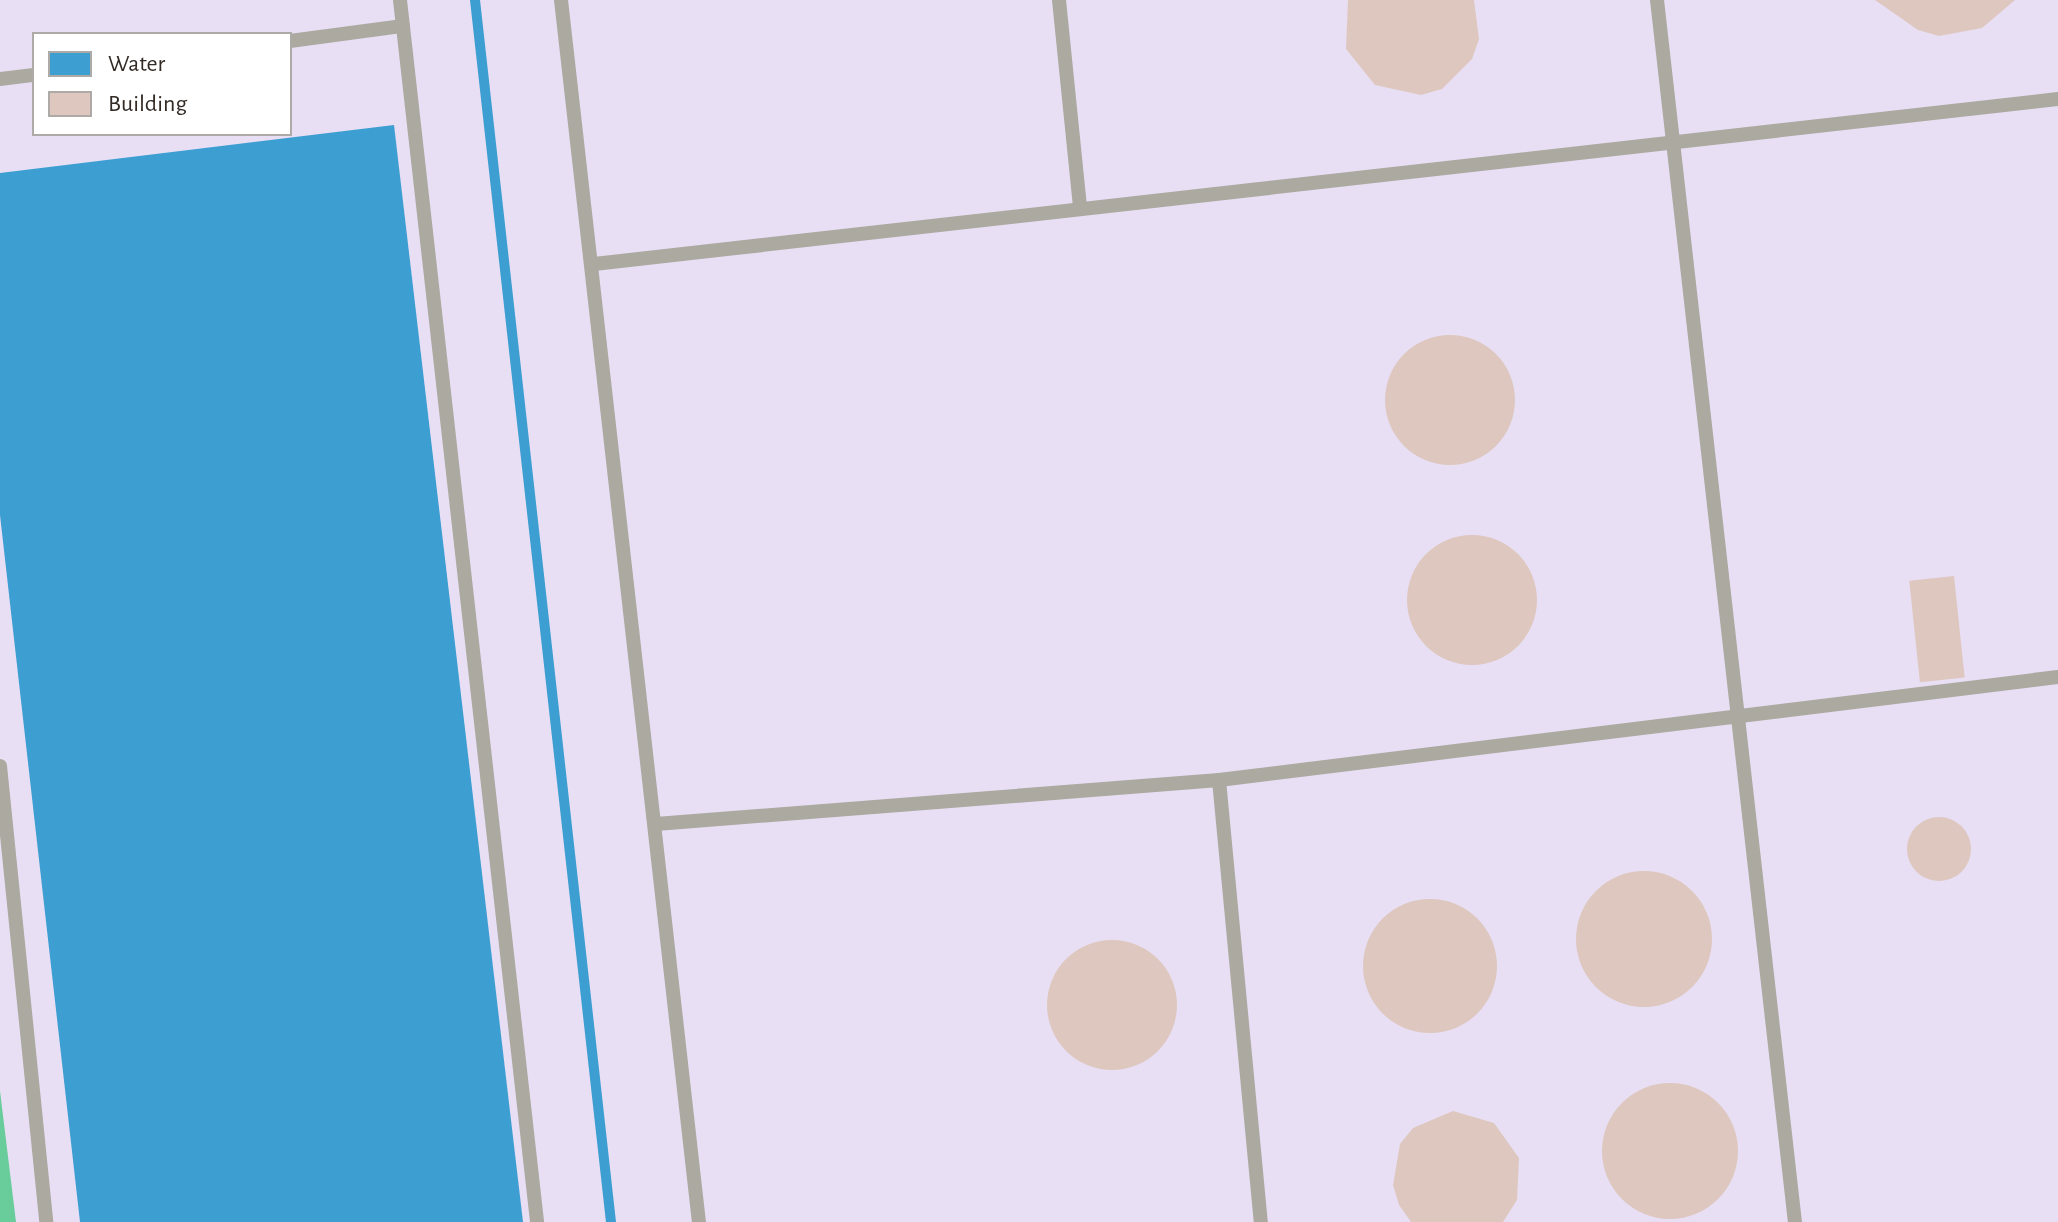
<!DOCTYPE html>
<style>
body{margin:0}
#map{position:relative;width:2058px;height:1222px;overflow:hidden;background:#fde9dc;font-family:"Alegreya Sans",sans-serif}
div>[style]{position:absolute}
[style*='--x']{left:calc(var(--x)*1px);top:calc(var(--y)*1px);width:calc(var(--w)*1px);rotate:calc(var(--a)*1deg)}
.industrial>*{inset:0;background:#e8dff4}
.forest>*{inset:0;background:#69cc9b}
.water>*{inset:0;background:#3d9ed2}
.stream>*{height:10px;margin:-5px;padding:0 5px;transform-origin:5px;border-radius:5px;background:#3d9ed2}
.building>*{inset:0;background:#dec7bf;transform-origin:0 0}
.round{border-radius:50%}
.service>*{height:14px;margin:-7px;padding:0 7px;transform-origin:7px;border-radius:7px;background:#aba9a0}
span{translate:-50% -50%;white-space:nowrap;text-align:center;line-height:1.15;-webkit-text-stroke:8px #fff;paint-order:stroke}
.legend{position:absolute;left:32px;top:32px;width:260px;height:104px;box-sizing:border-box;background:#fff;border:2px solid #adaaa8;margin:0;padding:10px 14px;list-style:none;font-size:24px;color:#322a25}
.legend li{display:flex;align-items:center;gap:16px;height:40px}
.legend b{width:40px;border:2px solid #adaaa8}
</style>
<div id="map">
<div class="industrial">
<div style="clip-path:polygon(evenodd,0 0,2058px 0,2058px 1222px,0 1222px,0 0,34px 34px,290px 34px,290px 134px,34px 134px,34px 34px)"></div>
</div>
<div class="forest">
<div style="clip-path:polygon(0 1091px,16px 1222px,0 1222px)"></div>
</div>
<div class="water">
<div style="clip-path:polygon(394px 125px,523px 1222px,80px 1222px,0 515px,0 173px)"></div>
</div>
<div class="stream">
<div style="--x:475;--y:0;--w:1230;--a:83.65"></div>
</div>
<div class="building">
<div style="clip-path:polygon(1348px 0,1474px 0,1479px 39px,1472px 59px,1442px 89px,1421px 95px,1375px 85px,1346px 49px)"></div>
<div style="clip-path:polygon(1875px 0,2015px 0,1982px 28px,1939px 36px,1918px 30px)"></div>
<div class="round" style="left:1385px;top:335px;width:130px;height:130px"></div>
<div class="round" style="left:1407px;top:535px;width:130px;height:130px"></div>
<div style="left:1954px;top:576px;width:102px;height:45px;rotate:84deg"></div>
<div class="round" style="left:1907px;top:817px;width:64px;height:64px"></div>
<div class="round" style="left:1576px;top:871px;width:136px;height:136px"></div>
<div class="round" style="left:1363px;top:899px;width:134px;height:134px"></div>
<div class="round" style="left:1047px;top:940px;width:130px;height:130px"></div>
<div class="round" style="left:1602px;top:1083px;width:136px;height:136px"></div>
<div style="clip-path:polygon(1453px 1111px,1494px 1123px,1519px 1158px,1517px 1200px,1503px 1222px,1411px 1222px,1399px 1205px,1393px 1185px,1400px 1144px,1413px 1128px)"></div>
</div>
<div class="service">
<div style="--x:400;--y:0;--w:1230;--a:83.6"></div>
<div style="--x:561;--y:0;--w:1230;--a:83.56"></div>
<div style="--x:1059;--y:0;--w:208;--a:84.2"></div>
<div style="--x:1657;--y:0;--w:1230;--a:83.56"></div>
<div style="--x:290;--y:41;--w:114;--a:-7.6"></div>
<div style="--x:0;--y:79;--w:34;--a:-7"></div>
<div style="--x:594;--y:264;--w:1473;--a:-6.43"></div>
<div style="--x:0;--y:766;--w:458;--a:84.2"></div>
<div style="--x:1219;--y:780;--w:444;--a:84.6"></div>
<div style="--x:656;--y:824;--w:565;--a:-4.47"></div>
<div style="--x:1219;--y:780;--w:845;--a:-7"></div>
</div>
<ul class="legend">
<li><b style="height:22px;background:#3d9ed2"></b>Water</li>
<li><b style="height:22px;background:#dec7bf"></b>Building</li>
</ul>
</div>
